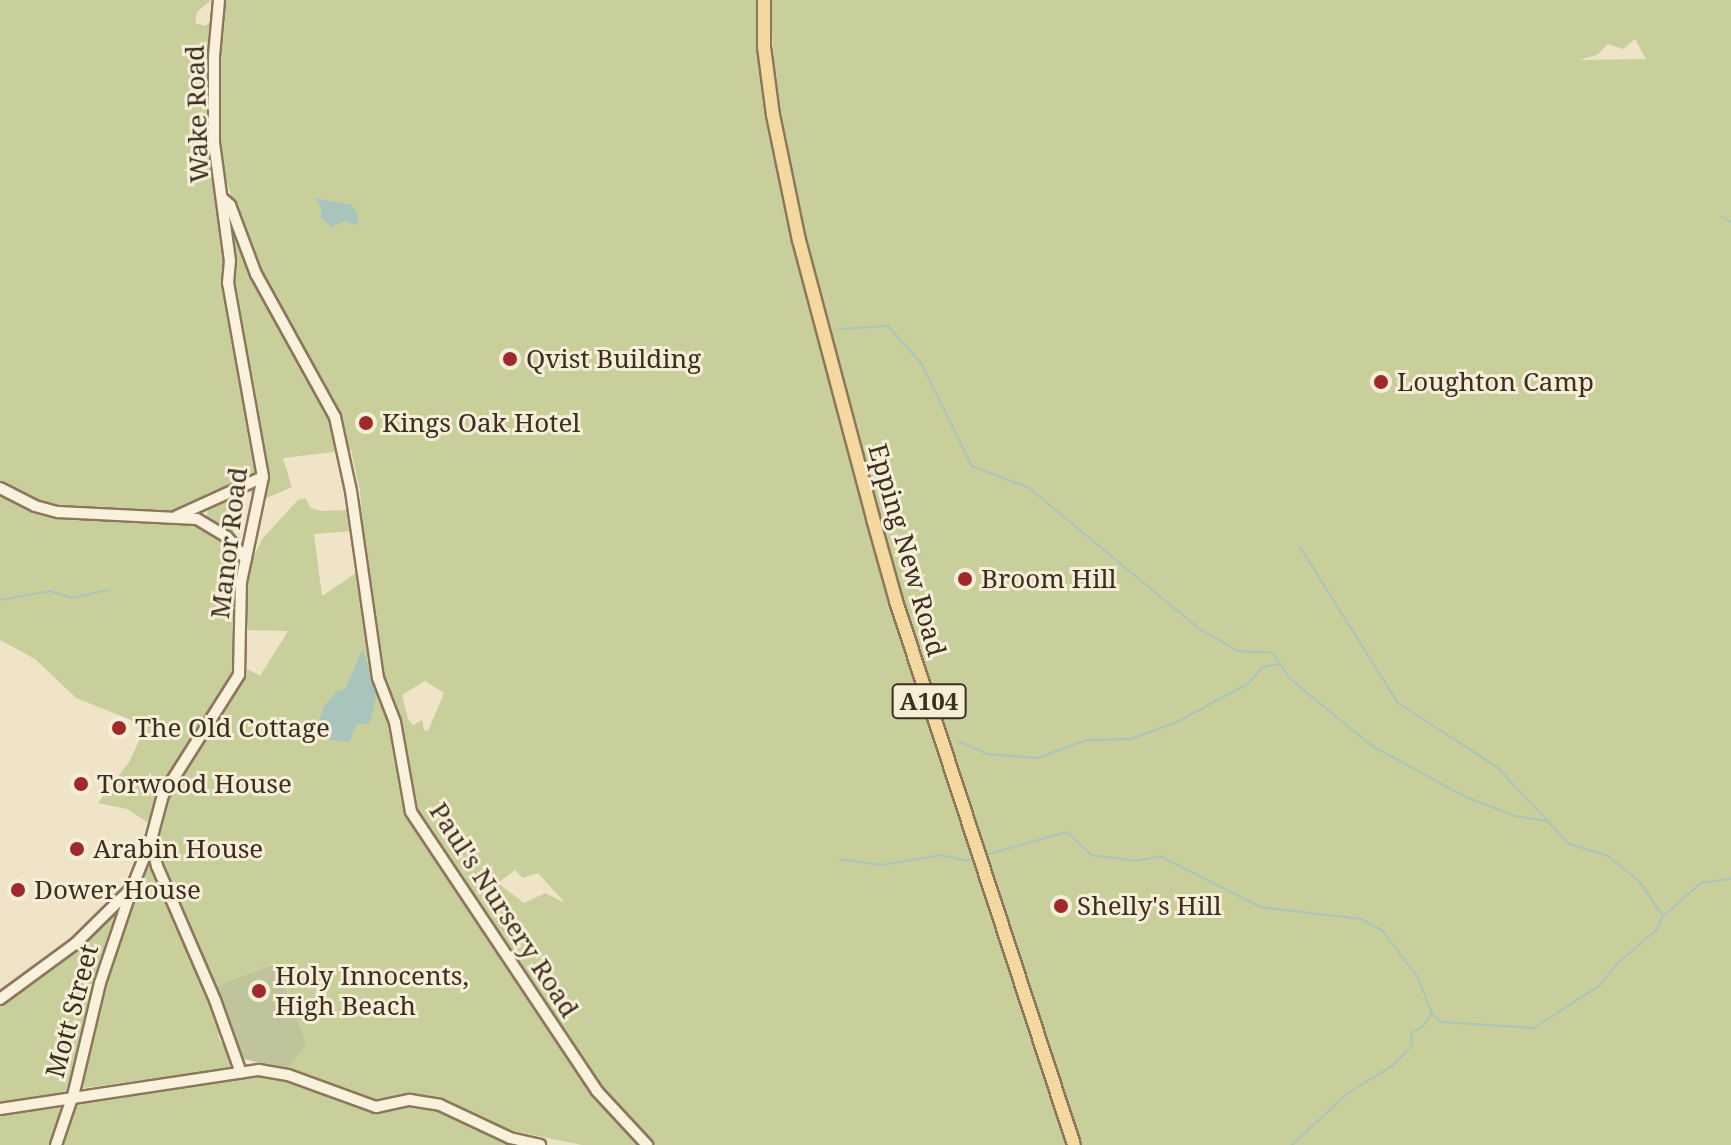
<!DOCTYPE html>
<style>
body{margin:0}
#map{position:relative;width:1731px;height:1145px;overflow:hidden;background:#f0e4c8;font-family:"Noto Serif",serif}
div>[style]{position:absolute}
[style*='--x']{left:calc(var(--x)*1px);top:calc(var(--y)*1px);width:calc(var(--w)*1px);rotate:calc(var(--a)*1deg)}
.green>*{inset:0;background:#c9cf9b}
.cemetery>*{inset:0;background:#bfc49a}
.water>*{inset:0;background:#a9c4bc}
.stream>*{height:2px;margin:-1px;padding:0 1px;transform-origin:1px;border-radius:1px;background:#a9c4bc}
.roads{filter:drop-shadow(2px 0 #8d765c) drop-shadow(-2px 0 #8d765c) drop-shadow(0 2px #8d765c) drop-shadow(0 -2px #8d765c)}
.minor>*{height:10px;margin:-5px;padding:0 5px;transform-origin:5px;border-radius:5px;background:#faf1dc}
.major>*{height:12px;margin:-6px;padding:0 6px;transform-origin:6px;border-radius:6px;background:#f3d9a0}
.dots>*{width:22px;height:22px;translate:-50% -50%;box-sizing:border-box;border:4px solid #f7eed8;border-radius:50%}
span{translate:-50% -50%;white-space:nowrap;text-align:center;line-height:1.15;-webkit-text-stroke:6px #f7eed8;paint-order:stroke}
.shield-label span{padding:2px 6px;background:#f7eed8;border:2px solid;border-radius:6px;-webkit-text-stroke-width:0}
.shield-label{font-size:24px;color:#3d2e20;font-weight:700}
.street-label{font-size:26px;color:#3d2e20}
.poi-label{font-size:26px;color:#3d2e20}
.left{translate:0 -50%;text-align:left}
</style>
<div id="map">
<div class="green">
<div style="clip-path:polygon(evenodd,0 0,211px 0,197px 12px,195px 23px,205px 26px,222px 10px,223px 0,758px 0,764px 109px,808px 298px,899px 634px,1069px 1145px,582px 1145px,499px 1128px,446px 1100px,363px 1100px,286px 1070px,275px 963px,213px 987px,164px 872px,157px 844px,160px 819px,168px 786px,246px 668px,260px 676px,288px 631px,246px 630px,247px 569px,263px 538px,298px 500px,305px 498px,311px 508px,321px 511px,347px 510px,351px 531px,314px 534px,322px 596px,366px 566px,360px 491px,351px 450px,283px 458px,292px 487px,260px 501px,248px 490px,229px 520px,234px 532px,206px 522px,211px 492px,172px 512px,76px 510px,45px 503px,0 482px,0 0,213px 50px,221px 52px,219px 155px,241px 229px,214px 157px,206px 158px,213px 50px,0 0,425px 681px,444px 693px,428px 731px,424px 730px,422px 720px,413px 725px,408px 719px,402px 695px,425px 681px,0 0,515px 870px,523px 878px,538px 873px,565px 903px,545px 893px,524px 903px,498px 883px,515px 870px)"></div>
<div style="clip-path:polygon(evenodd,770px 0,1731px 0,1731px 1145px,1081px 1145px,880px 528px,789px 178px,777px 113px,770px 0,1635px 39px,1646px 59px,1579px 60px,1597px 55px,1608px 44px,1623px 49px,1635px 39px)"></div>
<div style="clip-path:polygon(0 491px,43px 511px,186px 519px,218px 532px,239px 558px,236px 671px,230px 686px,168px 773px,150px 824px,127px 809px,98px 803px,129px 762px,146px 726px,76px 698px,35px 659px,0 640px)"></div>
<div style="clip-path:polygon(151px 852px,225px 1032px,218px 1035px,221px 1043px,228px 1041px,233px 1065px,225px 1069px,84px 1088px,80px 1085px,106px 970px)"></div>
<div style="clip-path:polygon(126px 896px,67px 1092px,0 1106px,0 1002px)"></div>
<div style="clip-path:polygon(251px 1075px,280px 1077px,364px 1108px,437px 1107px,535px 1145px,59px 1145px,73px 1101px)"></div>
<div style="clip-path:polygon(64px 1104px,52px 1145px,0 1145px,0 1110px)"></div>
</div>
<div class="cemetery">
<div style="clip-path:polygon(276px 963px,306px 1044px,286px 1070px,241px 1058px,213px 987px)"></div>
</div>
<div class="water">
<div style="clip-path:polygon(315px 198px,352px 205px,359px 216px,357px 225px,344px 221px,332px 227px,321px 218px,321px 208px)"></div>
<div style="clip-path:polygon(363px 649px,376px 696px,370px 723px,357px 724px,349px 742px,326px 739px,317px 729px,324px 706px,337px 691px,345px 689px)"></div>
</div>
<div class="stream">
<div style="--x:1722;--y:217;--w:10;--a:29"></div>
<div style="--x:840;--y:329;--w:48;--a:-3.6"></div>
<div style="--x:888;--y:326;--w:50;--a:48.3"></div>
<div style="--x:921;--y:363;--w:115;--a:63.7"></div>
<div style="--x:972;--y:466;--w:61;--a:21.1"></div>
<div style="--x:1029;--y:488;--w:219;--a:39.6"></div>
<div style="--x:1198;--y:628;--w:46;--a:29.9"></div>
<div style="--x:1238;--y:651;--w:35;--a:3"></div>
<div style="--x:1273;--y:653;--w:30;--a:57"></div>
<div style="--x:1289;--y:678;--w:107;--a:39.3"></div>
<div style="--x:1372;--y:746;--w:107;--a:28.5"></div>
<div style="--x:1466;--y:797;--w:53;--a:21.2"></div>
<div style="--x:1515;--y:816;--w:33;--a:9"></div>
<div style="--x:1300;--y:547;--w:184;--a:57.9"></div>
<div style="--x:1398;--y:703;--w:118;--a:32.9"></div>
<div style="--x:1497;--y:767;--w:105;--a:46.9"></div>
<div style="--x:1569;--y:844;--w:41;--a:17.1"></div>
<div style="--x:1608;--y:856;--w:40;--a:39"></div>
<div style="--x:1639;--y:881;--w:42;--a:55.6"></div>
<div style="--x:1663;--y:916;--w:50;--a:-41"></div>
<div style="--x:1701;--y:883;--w:30;--a:-8"></div>
<div style="--x:0;--y:600;--w:51;--a:-10.2"></div>
<div style="--x:50;--y:591;--w:22;--a:18"></div>
<div style="--x:71;--y:598;--w:39;--a:-12"></div>
<div style="--x:958;--y:741;--w:32;--a:24"></div>
<div style="--x:987;--y:754;--w:50;--a:4.6"></div>
<div style="--x:1037;--y:758;--w:53;--a:-19.8"></div>
<div style="--x:1087;--y:740;--w:44;--a:-1.3"></div>
<div style="--x:1131;--y:739;--w:49;--a:-20.3"></div>
<div style="--x:1177;--y:722;--w:81;--a:-28.2"></div>
<div style="--x:1248;--y:684;--w:23;--a:-49"></div>
<div style="--x:1263;--y:667;--w:16;--a:-11"></div>
<div style="--x:985;--y:855;--w:85;--a:-15.7"></div>
<div style="--x:1067;--y:832;--w:34;--a:43"></div>
<div style="--x:1092;--y:855;--w:45;--a:7.6"></div>
<div style="--x:1137;--y:861;--w:24;--a:-12"></div>
<div style="--x:1160;--y:856;--w:112;--a:27"></div>
<div style="--x:1260;--y:907;--w:102;--a:6.8"></div>
<div style="--x:1361;--y:919;--w:24;--a:28"></div>
<div style="--x:1382;--y:930;--w:58;--a:52.7"></div>
<div style="--x:1417;--y:976;--w:40;--a:68"></div>
<div style="--x:1432;--y:1013;--w:12;--a:48"></div>
<div style="--x:1440;--y:1022;--w:94;--a:3.7"></div>
<div style="--x:1534;--y:1028;--w:79;--a:-33.1"></div>
<div style="--x:1600;--y:985;--w:28;--a:-51"></div>
<div style="--x:1618;--y:963;--w:50;--a:-41"></div>
<div style="--x:1656;--y:930;--w:16;--a:-63"></div>
<div style="--x:839;--y:859;--w:42;--a:8.1"></div>
<div style="--x:881;--y:865;--w:61;--a:-9.5"></div>
<div style="--x:941;--y:855;--w:27;--a:13"></div>
<div style="--x:967;--y:861;--w:9;--a:-21"></div>
<div style="--x:1292;--y:1145;--w:76;--a:-42.9"></div>
<div style="--x:1348;--y:1093;--w:52;--a:-31.5"></div>
<div style="--x:1392;--y:1066;--w:29;--a:-46"></div>
<div style="--x:1412;--y:1045;--w:11;--a:-95"></div>
<div style="--x:1411;--y:1034;--w:13;--a:-32"></div>
<div style="--x:1422;--y:1027;--w:17;--a:-54"></div>
</div>
<div class="roads">
<div class="minor">
<div style="--x:222;--y:198;--w:11;--a:41"></div>
<div style="--x:230;--y:205;--w:74;--a:69.4"></div>
<div style="--x:256;--y:274;--w:163;--a:61.1"></div>
<div style="--x:335;--y:417;--w:76;--a:77.8"></div>
<div style="--x:351;--y:491;--w:189;--a:81.8"></div>
<div style="--x:378;--y:678;--w:47;--a:68.9"></div>
<div style="--x:395;--y:722;--w:91;--a:79.9"></div>
<div style="--x:411;--y:812;--w:335;--a:56.3"></div>
<div style="--x:597;--y:1091;--w:74;--a:47.2"></div>
<div style="--x:0;--y:488;--w:39;--a:27"></div>
<div style="--x:35;--y:506;--w:24;--a:15"></div>
<div style="--x:58;--y:512;--w:139;--a:2.9"></div>
<div style="--x:197;--y:519;--w:35;--a:31"></div>
<div style="--x:227;--y:537;--w:29;--a:49"></div>
<div style="--x:177;--y:516;--w:94;--a:-24.4"></div>
<div style="--x:151;--y:840;--w:27;--a:77"></div>
<div style="--x:157;--y:866;--w:146;--a:66.6"></div>
<div style="--x:215;--y:1000;--w:77;--a:70.4"></div>
<div style="--x:0;--y:999;--w:93;--a:-36.3"></div>
<div style="--x:75;--y:944;--w:80;--a:-44.5"></div>
<div style="--x:132;--y:888;--w:52;--a:-68.4"></div>
<div style="--x:151;--y:840;--w:47;--a:-75.1"></div>
<div style="--x:163;--y:795;--w:142;--a:-57.7"></div>
<div style="--x:239;--y:675;--w:93;--a:-88.8"></div>
<div style="--x:241;--y:582;--w:107;--a:-78.2"></div>
<div style="--x:263;--y:477;--w:197;--a:-100.2"></div>
<div style="--x:228;--y:283;--w:22;--a:-85"></div>
<div style="--x:230;--y:261;--w:120;--a:-97.7"></div>
<div style="--x:214;--y:142;--w:86;--a:-90"></div>
<div style="--x:214;--y:56;--w:56;--a:-84.9"></div>
<div style="--x:0;--y:1109;--w:262;--a:-8.6"></div>
<div style="--x:259;--y:1070;--w:29;--a:10"></div>
<div style="--x:288;--y:1075;--w:94;--a:20"></div>
<div style="--x:376;--y:1107;--w:35;--a:-12"></div>
<div style="--x:410;--y:1100;--w:30;--a:9"></div>
<div style="--x:440;--y:1105;--w:77;--a:25.2"></div>
<div style="--x:510;--y:1138;--w:31;--a:13"></div>
<div style="--x:56;--y:1145;--w:56;--a:-71.2"></div>
<div style="--x:74;--y:1092;--w:112;--a:-76.6"></div>
<div style="--x:100;--y:983;--w:100;--a:-71.4"></div>
</div>
<div class="major">
<div style="--x:764;--y:0;--w:47;--a:90"></div>
<div style="--x:764;--y:47;--w:69;--a:82.5"></div>
<div style="--x:773;--y:115;--w:128;--a:78.3"></div>
<div style="--x:799;--y:240;--w:289;--a:75.1"></div>
<div style="--x:873;--y:519;--w:85;--a:74.3"></div>
<div style="--x:896;--y:601;--w:572;--a:71.88"></div>
</div>
</div>
<div class="dots">
<div style="left:510px;top:359px;background:#9e2a2b"></div>
<div style="left:1381px;top:382px;background:#9e2a2b"></div>
<div style="left:366px;top:423px;background:#9e2a2b"></div>
<div style="left:965px;top:579px;background:#9e2a2b"></div>
<div style="left:119px;top:728px;background:#9e2a2b"></div>
<div style="left:81px;top:784px;background:#9e2a2b"></div>
<div style="left:77px;top:849px;background:#9e2a2b"></div>
<div style="left:18px;top:890px;background:#9e2a2b"></div>
<div style="left:1061px;top:906px;background:#9e2a2b"></div>
<div style="left:259px;top:991px;background:#9e2a2b"></div>
</div>
<div class="shield-label">
<span style="left:929px;top:701px">A104</span>
</div>
<div class="street-label">
<span style="left:197px;top:114px;rotate:-92deg">Wake Road</span>
<span style="left:229px;top:543px;rotate:-83deg">Manor Road</span>
<span style="left:907px;top:550px;rotate:74deg">Epping New Road</span>
<span style="left:504px;top:910px;rotate:57deg">Paul's Nursery Road</span>
<span style="left:72px;top:1011px;rotate:-75deg">Mott Street</span>
</div>
<div class="poi-label">
<span class="left" style="left:526px;top:359px">Qvist Building</span>
<span class="left" style="left:1397px;top:382px">Loughton Camp</span>
<span class="left" style="left:382px;top:423px">Kings Oak Hotel</span>
<span class="left" style="left:981px;top:579px">Broom Hill</span>
<span class="left" style="left:135px;top:728px">The Old Cottage</span>
<span class="left" style="left:97px;top:784px">Torwood House</span>
<span class="left" style="left:93px;top:849px">Arabin House</span>
<span class="left" style="left:34px;top:890px">Dower House</span>
<span class="left" style="left:1077px;top:906px">Shelly's Hill</span>
<span class="left" style="left:275px;top:991px">Holy Innocents,<br>High Beach</span>
</div>
</div>
